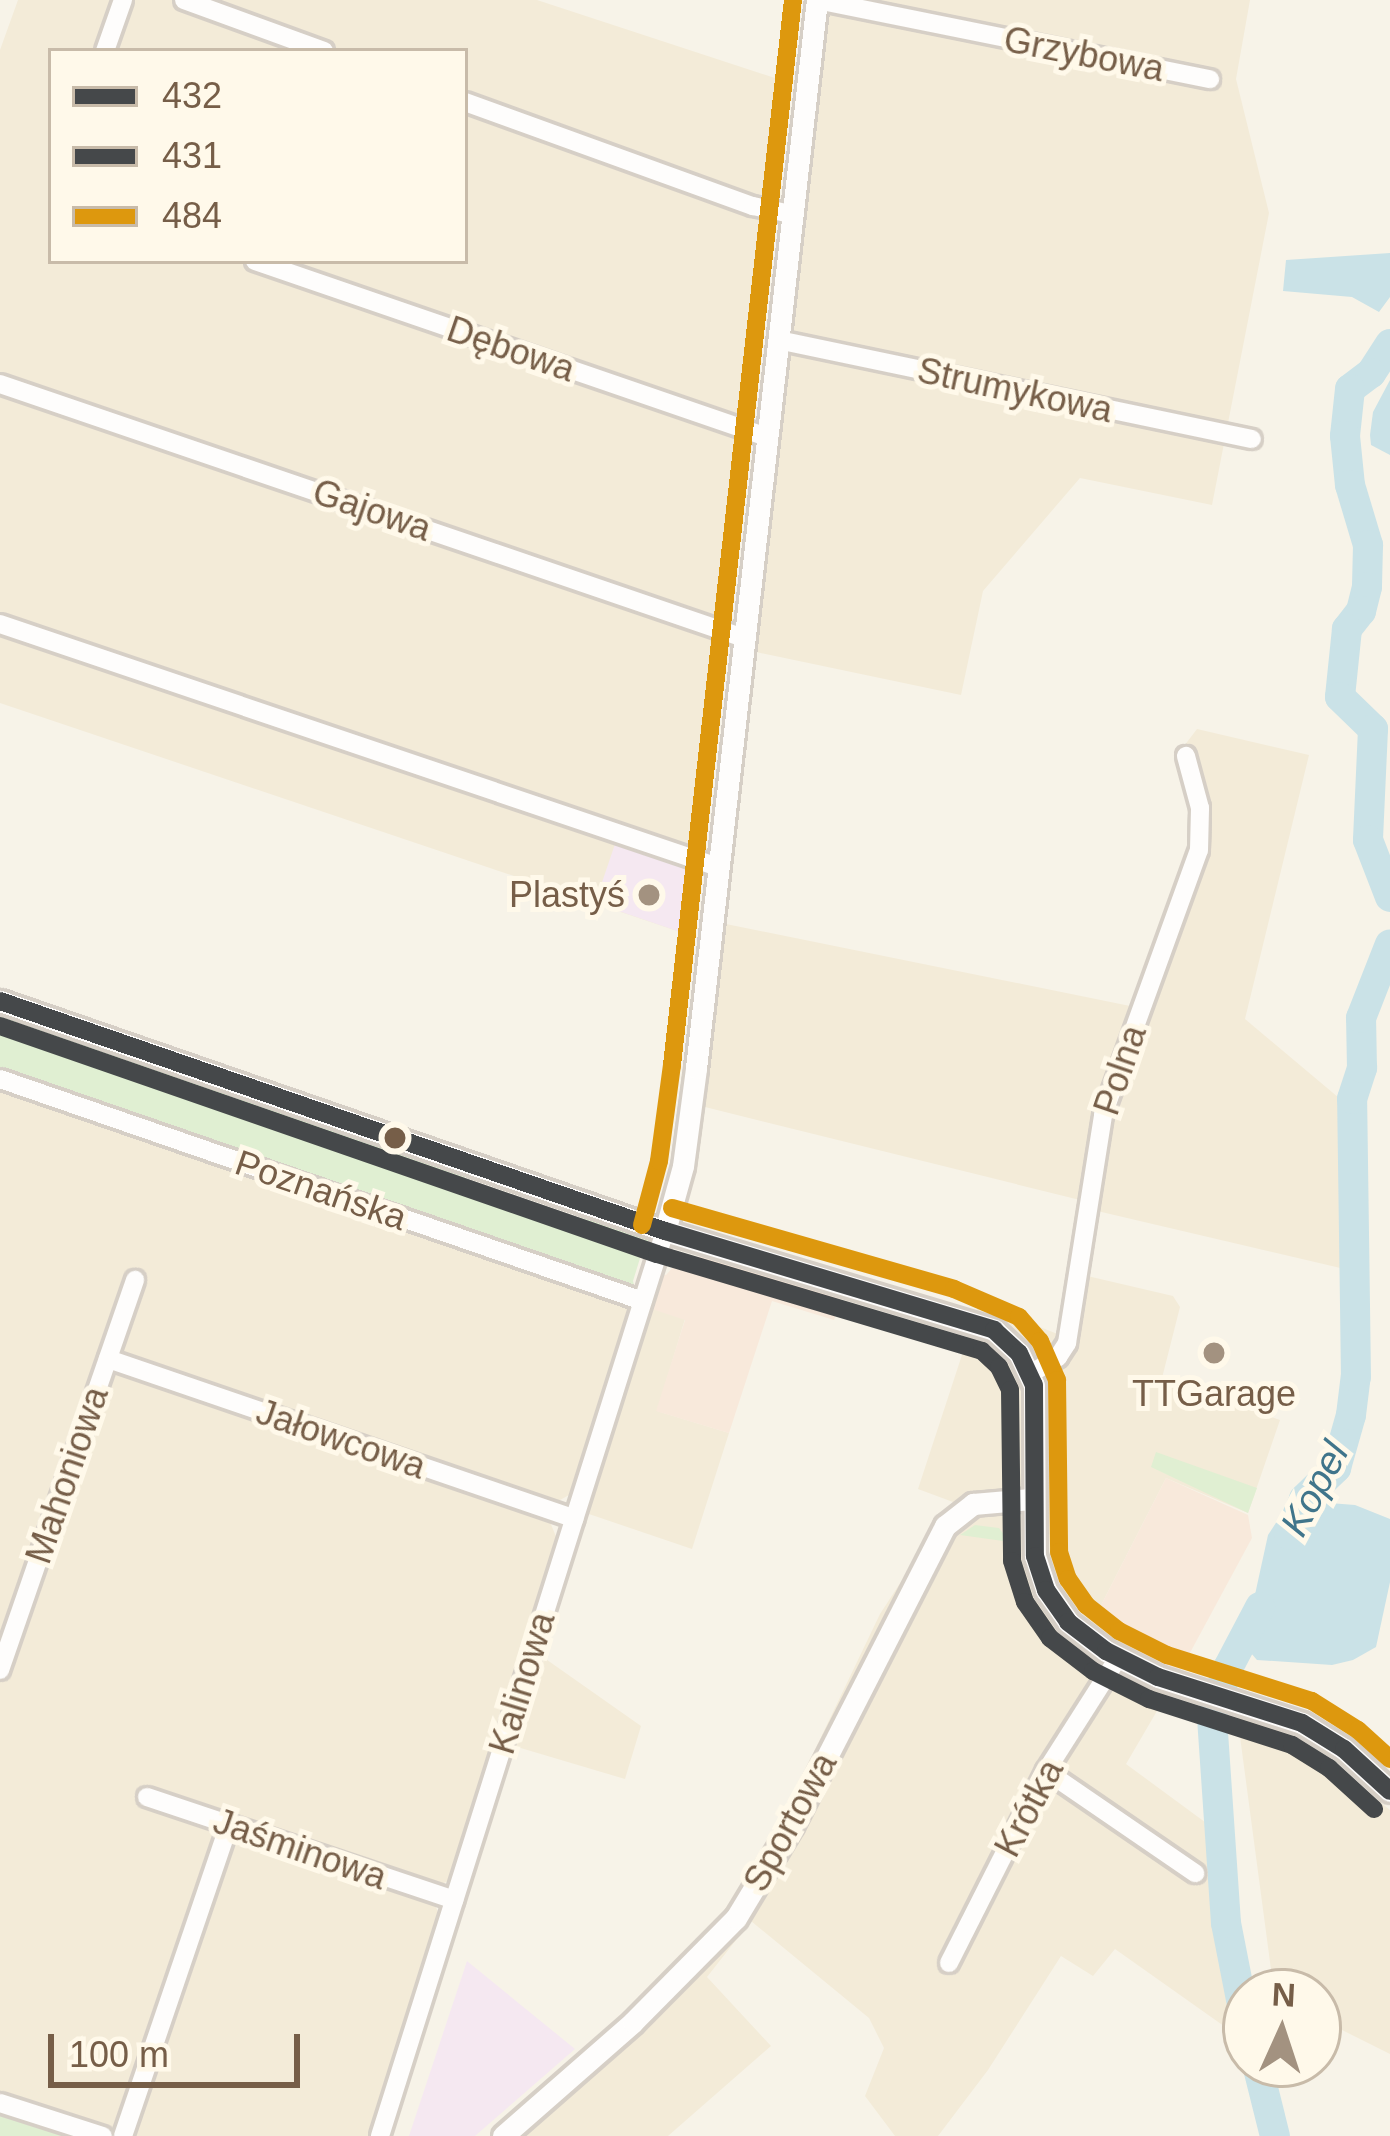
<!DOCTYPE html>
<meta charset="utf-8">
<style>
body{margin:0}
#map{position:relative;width:1390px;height:2136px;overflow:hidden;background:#f7f3e8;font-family:Arial,sans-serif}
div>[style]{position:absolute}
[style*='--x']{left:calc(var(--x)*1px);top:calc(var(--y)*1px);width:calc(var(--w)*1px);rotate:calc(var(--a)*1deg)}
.residential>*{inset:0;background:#f3ebd8}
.commercial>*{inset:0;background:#f8e9db}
.education>*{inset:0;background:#f5e8f1}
.green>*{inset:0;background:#e0efd2}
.water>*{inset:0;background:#cae2e7}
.river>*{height:30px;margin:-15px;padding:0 15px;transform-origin:15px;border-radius:15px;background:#cae2e7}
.roads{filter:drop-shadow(3px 0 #d6cfc6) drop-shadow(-3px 0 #d6cfc6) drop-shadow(0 3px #d6cfc6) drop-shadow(0 -3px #d6cfc6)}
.minor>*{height:18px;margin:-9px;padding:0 9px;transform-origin:9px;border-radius:9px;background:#fefdfc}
.tertiary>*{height:21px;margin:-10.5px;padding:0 10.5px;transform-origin:10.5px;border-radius:10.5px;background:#fefdfc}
.bus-1>*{height:18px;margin:-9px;padding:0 9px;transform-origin:9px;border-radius:9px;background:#45484a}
.bus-2>*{height:18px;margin:-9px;padding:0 9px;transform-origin:9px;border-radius:9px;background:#45484a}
.bus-3>*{height:18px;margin:-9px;padding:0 9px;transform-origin:9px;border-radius:9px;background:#dd980e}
.dots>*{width:33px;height:33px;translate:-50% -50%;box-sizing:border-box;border:6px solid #fff9ea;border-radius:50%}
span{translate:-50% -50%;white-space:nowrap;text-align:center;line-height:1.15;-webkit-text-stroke:10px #fff9ea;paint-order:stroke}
.street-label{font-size:36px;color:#765e48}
.poi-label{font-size:36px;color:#765e48}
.right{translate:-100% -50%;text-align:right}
.water-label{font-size:39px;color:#40758b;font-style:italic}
.legend{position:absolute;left:48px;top:48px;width:420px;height:216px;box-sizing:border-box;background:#fff9ea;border:3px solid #c8bba9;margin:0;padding:15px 21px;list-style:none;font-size:36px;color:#765e48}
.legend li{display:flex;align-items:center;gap:24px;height:60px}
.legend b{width:60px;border:3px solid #c8bba9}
.north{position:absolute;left:1222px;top:1968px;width:120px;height:120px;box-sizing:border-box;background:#fff9ea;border:3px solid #c8bba9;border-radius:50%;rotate:3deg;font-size:33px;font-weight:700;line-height:48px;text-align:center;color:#765e48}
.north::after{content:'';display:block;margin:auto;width:42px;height:54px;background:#a39280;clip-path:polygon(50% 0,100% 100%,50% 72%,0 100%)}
.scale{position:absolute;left:48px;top:2034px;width:252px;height:54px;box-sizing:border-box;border:6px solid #765e48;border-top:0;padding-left:15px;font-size:36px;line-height:42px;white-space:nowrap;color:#765e48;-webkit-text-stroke:9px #fff9ea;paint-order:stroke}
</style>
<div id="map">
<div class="residential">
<div style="clip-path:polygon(evenodd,18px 0,537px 0,790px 83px,695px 937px,0 703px,0 50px,18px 0,51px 51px,465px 51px,465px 261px,51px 261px,51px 51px)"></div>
<div style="clip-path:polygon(831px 0,1250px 0,1236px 79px,1269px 213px,1212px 505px,1080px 478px,983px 591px,961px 695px,756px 652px)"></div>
<div style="clip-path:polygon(1197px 729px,1309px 755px,1245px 1019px,1345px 1103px,1349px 1270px,1093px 1210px,1083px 1275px,1173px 1296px,1180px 1307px,1162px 1378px,1280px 1420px,1248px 1513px,1166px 1478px,1095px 1617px,1119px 1640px,1178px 1675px,1126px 1764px,1213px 1828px,1238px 2036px,1115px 1949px,1093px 1976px,1061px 1956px,988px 2070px,938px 2136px,895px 2136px,865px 2096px,884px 2048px,869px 2018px,751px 1921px,707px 1977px,771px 2046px,668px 2136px,513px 2136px,639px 2009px,723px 1912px,776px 1831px,880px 1614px,953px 1502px,918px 1489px,979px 1303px,1060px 1335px,1080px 1200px,705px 1107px,726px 924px,1135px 1007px,1192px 850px,1188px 793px,1178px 754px)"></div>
<div style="clip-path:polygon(0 1072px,685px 1319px,657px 1411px,729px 1433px,692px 1549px,586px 1513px,590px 1499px,573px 1493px,558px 1501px,550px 1522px,557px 1539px,521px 1649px,540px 1655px,641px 1726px,625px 1779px,494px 1740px,450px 1880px,436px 1887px,433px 1899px,439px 1915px,370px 2136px,0 2136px)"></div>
<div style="clip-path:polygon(1237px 1714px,1297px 1736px,1390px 1810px,1390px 2054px,1318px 2018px,1318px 1992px,1274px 1992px)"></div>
</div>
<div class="commercial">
<div style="clip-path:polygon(705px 1256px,841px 1297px,834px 1320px,772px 1301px,729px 1433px,656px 1411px,685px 1320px,649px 1308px,660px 1273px,666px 1275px,680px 1259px)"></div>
<div style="clip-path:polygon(1166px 1478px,1248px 1515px,1252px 1538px,1178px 1675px,1119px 1640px,1095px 1617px)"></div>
</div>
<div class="education">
<div style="clip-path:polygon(615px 844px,690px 870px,701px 886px,695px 937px,595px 903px)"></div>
<div style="clip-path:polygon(467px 1961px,575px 2049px,475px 2136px,409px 2136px)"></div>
</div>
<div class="green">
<div style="clip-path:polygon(0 1009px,468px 1170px,465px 1178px,0 1021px)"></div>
<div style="clip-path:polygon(0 1025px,633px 1244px,641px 1255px,633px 1281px,636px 1292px,0 1072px)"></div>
<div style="clip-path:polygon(579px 1217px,602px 1218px,646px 1235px,652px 1247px)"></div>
<div style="clip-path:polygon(1156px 1452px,1257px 1488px,1248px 1513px,1151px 1467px)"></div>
<div style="clip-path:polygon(975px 1525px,999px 1528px,1015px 1550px,1003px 1541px,960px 1535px)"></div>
<div style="clip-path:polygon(0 2112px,70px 2136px,0 2136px)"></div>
</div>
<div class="water">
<div style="clip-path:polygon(1390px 253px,1390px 297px,1379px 312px,1352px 297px,1283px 291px,1286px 260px)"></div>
<div style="clip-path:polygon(1390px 380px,1390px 455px,1371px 445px,1370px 435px,1373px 412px)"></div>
<div style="clip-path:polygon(1291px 1500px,1355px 1505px,1390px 1519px,1390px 1582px,1376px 1647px,1353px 1660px,1332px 1665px,1257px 1660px,1244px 1645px,1268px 1535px)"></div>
</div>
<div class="river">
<div style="--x:1390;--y:344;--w:35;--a:123"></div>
<div style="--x:1371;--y:373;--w:26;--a:143"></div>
<div style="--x:1350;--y:389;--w:47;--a:96.1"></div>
<div style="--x:1345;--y:436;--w:49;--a:84.2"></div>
<div style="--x:1350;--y:485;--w:63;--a:73.3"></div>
<div style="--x:1368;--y:545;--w:42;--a:91.4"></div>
<div style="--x:1367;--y:587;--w:25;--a:104"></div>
<div style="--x:1361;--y:611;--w:23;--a:128"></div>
<div style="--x:1347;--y:629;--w:68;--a:95.9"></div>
<div style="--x:1340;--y:697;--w:46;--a:44.1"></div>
<div style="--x:1373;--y:729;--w:111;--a:92.6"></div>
<div style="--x:1368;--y:840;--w:61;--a:68.9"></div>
<div style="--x:1289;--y:1535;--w:39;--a:-67"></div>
<div style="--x:1304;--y:1499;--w:45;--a:-44.1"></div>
<div style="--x:1336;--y:1468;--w:55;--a:-74.2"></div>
<div style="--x:1351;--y:1415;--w:38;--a:-83"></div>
<div style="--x:1356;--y:1377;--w:278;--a:-90.8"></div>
<div style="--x:1352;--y:1099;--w:33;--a:-72"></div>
<div style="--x:1362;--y:1068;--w:50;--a:-91.1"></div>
<div style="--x:1361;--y:1018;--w:79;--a:-68.6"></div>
<div style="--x:1246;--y:2025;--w:104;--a:-101.1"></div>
<div style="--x:1226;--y:1923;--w:208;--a:-93.9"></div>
<div style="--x:1212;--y:1715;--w:50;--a:-71.2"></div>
<div style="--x:1228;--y:1668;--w:69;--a:-62.3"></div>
<div style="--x:1257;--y:2064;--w:74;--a:76"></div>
</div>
<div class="roads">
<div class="minor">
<div style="--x:184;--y:0;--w:149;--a:20"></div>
<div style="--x:817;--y:0;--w:401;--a:11.4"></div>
<div style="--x:105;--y:51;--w:54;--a:-70.6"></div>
<div style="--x:465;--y:102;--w:306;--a:19.9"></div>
<div style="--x:753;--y:206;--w:40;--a:12"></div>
<div style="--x:255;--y:261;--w:541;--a:18.97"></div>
<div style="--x:778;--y:340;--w:484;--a:11.8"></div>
<div style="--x:0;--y:384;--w:786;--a:18.85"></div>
<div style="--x:0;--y:624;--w:758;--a:18.7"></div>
<div style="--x:0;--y:1079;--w:680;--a:19.05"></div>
<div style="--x:108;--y:1359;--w:493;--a:18.9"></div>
<div style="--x:1030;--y:1374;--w:33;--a:-31"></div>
<div style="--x:1058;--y:1357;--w:17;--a:-57"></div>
<div style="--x:1067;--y:1343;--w:231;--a:-81"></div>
<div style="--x:1103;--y:1115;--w:282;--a:-70.1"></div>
<div style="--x:1199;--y:850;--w:42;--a:-88.6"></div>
<div style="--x:1200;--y:808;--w:54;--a:-105.1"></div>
<div style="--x:0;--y:1670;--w:413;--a:-70.9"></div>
<div style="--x:1046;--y:1771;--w:181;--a:34.4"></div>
<div style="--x:147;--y:1797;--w:324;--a:18.5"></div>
<div style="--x:949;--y:1963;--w:215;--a:-63.2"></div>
<div style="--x:1046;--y:1771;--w:134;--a:-57.5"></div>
<div style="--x:0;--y:2103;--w:108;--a:17.8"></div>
<div style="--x:123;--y:2136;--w:329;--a:-71.2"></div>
<div style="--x:380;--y:2136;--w:949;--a:-72.52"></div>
</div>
<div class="tertiary">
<div style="--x:0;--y:1001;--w:704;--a:19.08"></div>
<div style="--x:665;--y:1231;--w:344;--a:16.7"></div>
<div style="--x:994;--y:1330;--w:34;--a:43"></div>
<div style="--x:1019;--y:1353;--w:35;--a:65"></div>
<div style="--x:1034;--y:1385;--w:171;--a:89.7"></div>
<div style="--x:1035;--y:1556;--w:36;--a:72"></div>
<div style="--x:1046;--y:1590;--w:39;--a:55"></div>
<div style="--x:1068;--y:1622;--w:48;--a:37.3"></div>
<div style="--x:1106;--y:1651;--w:58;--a:26.6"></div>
<div style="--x:1158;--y:1677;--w:151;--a:17.7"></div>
<div style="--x:1302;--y:1723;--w:49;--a:31.8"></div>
<div style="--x:1344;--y:1749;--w:62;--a:42.4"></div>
<div style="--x:665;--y:1231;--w:67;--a:-74.5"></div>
<div style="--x:683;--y:1166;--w:99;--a:-82.4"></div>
<div style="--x:696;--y:1068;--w:1075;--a:-83.54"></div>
<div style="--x:503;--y:2136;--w:173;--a:-41.2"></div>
<div style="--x:633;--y:2022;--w:146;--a:-45.3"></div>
<div style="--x:736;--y:1918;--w:109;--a:-58.9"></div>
<div style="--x:792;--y:1825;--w:336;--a:-62.9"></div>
<div style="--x:945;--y:1526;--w:36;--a:-38"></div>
<div style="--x:973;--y:1504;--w:58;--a:-4.9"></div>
</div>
</div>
<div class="bus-1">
<div style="--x:0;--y:1001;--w:704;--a:19.08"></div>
<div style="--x:665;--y:1231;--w:344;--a:16.7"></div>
<div style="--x:994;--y:1330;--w:34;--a:43"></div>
<div style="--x:1019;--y:1353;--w:35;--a:65"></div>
<div style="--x:1034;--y:1385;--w:171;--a:89.7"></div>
<div style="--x:1035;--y:1556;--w:36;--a:72"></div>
<div style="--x:1046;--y:1590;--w:39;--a:55"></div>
<div style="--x:1068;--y:1622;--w:48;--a:37.3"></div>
<div style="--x:1106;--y:1651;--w:58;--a:26.6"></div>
<div style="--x:1158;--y:1677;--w:151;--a:17.7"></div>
<div style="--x:1302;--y:1723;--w:49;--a:31.8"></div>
<div style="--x:1344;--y:1749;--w:62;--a:42.4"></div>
</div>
<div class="bus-2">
<div style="--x:0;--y:1026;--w:695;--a:19.14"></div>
<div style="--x:657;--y:1254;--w:339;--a:16.6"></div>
<div style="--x:982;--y:1351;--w:23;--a:43"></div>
<div style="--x:999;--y:1367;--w:25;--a:64"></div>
<div style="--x:1010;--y:1390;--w:171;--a:89.3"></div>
<div style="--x:1012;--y:1561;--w:43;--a:72.4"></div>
<div style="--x:1025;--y:1602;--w:44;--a:55.2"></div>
<div style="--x:1050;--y:1638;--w:54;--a:37.5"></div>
<div style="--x:1093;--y:1671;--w:63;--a:26.6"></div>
<div style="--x:1149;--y:1699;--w:150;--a:17.8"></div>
<div style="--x:1292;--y:1745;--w:44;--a:31.9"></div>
<div style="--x:1329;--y:1768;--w:61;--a:42.3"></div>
</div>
<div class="bus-3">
<div style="--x:672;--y:1208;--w:293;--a:16"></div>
<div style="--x:954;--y:1289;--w:71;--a:23.3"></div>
<div style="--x:1019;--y:1317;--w:32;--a:49"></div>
<div style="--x:1040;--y:1341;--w:43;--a:66.4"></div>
<div style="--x:1057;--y:1380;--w:172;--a:89.3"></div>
<div style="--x:1059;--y:1552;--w:28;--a:72"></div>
<div style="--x:1068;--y:1579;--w:32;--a:55"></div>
<div style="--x:1086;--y:1605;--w:42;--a:38.2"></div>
<div style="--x:1119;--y:1631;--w:54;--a:26.6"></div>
<div style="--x:1167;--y:1655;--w:152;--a:17.6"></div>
<div style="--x:1312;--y:1701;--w:54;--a:32.2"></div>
<div style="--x:1358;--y:1730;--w:43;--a:42.2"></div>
<div style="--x:642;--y:1225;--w:66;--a:-75.1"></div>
<div style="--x:659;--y:1161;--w:97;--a:-82.3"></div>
<div style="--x:672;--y:1065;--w:1072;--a:-83.52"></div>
</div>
<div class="dots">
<div style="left:649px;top:895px;background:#a39280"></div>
<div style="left:395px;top:1138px;background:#765e48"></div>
<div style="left:1214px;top:1353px;background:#a39280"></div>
</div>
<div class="street-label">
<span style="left:1084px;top:54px;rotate:11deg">Grzybowa</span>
<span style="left:511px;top:349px;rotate:19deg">Dębowa</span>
<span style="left:1015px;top:390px;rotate:12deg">Strumykowa</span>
<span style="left:372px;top:510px;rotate:19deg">Gajowa</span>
<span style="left:1120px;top:1070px;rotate:-71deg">Polna</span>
<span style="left:321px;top:1190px;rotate:19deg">Poznańska</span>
<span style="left:341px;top:1439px;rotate:19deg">Jałowcowa</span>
<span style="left:67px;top:1475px;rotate:-71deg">Mahoniowa</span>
<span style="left:522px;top:1683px;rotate:-73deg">Kalinowa</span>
<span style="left:1029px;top:1808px;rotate:-62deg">Krótka</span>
<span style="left:790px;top:1822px;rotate:-61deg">Sportowa</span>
<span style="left:300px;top:1849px;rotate:19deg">Jaśminowa</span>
</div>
<div class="poi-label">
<span class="right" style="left:625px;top:895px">Plastyś</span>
<span style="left:1214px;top:1394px">TTGarage</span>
</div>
<div class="water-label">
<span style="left:1315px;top:1489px;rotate:-62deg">Kopel</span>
</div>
<ul class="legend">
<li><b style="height:15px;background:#45484a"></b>432</li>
<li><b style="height:15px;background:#45484a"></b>431</li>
<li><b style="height:15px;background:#dd980e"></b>484</li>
</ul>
<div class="north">N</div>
<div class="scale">100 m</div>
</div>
